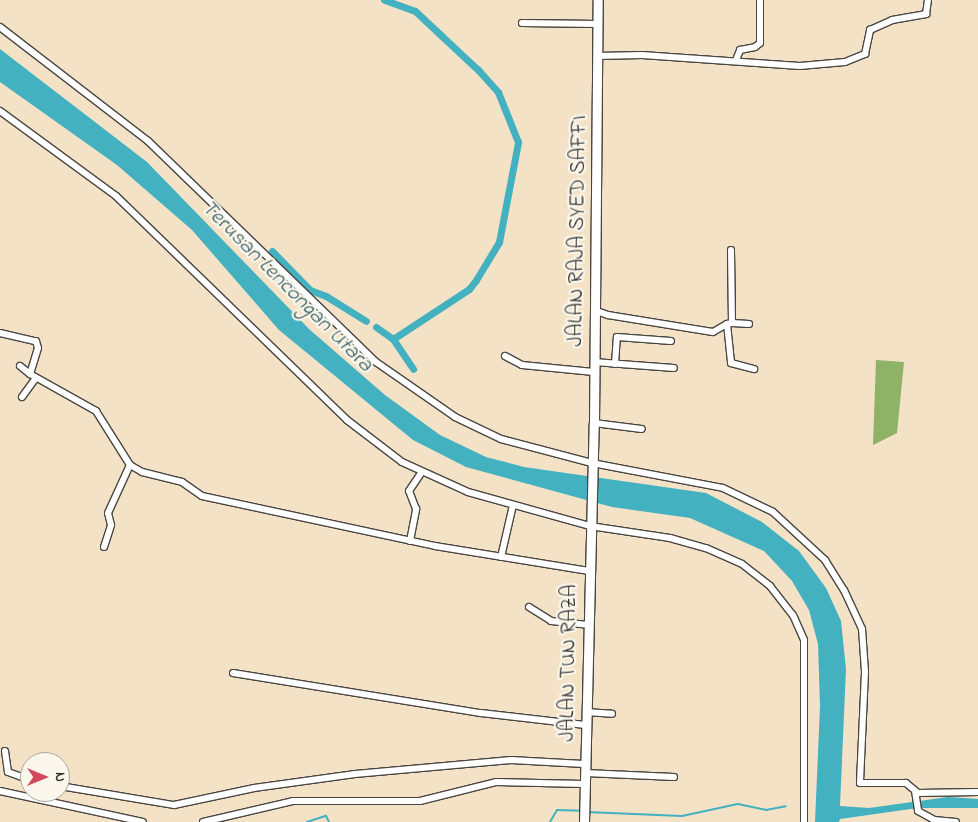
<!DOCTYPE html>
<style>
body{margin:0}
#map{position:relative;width:978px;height:822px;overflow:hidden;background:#f4e2c7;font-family:"Indie Flower",sans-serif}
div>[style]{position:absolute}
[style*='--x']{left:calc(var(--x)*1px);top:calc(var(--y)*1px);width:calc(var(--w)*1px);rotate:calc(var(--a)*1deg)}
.forest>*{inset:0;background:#8fb267}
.water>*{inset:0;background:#43b1c0}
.stream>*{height:2px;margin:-1px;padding:0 1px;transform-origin:1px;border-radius:1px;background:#43b1c0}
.canal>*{height:7px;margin:-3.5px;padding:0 3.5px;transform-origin:3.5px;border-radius:3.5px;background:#43b1c0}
.roads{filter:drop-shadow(1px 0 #494642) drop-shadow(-1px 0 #494642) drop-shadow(0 1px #494642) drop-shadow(0 -1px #494642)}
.minor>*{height:6px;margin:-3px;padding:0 3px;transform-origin:3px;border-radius:3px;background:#fff}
.secondary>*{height:9px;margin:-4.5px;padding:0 4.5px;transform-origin:4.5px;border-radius:4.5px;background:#fff}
span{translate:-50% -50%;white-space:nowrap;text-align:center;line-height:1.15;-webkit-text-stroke:4.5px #fbf7ec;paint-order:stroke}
.street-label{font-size:21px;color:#2b2b2b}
.water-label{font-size:22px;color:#335a5f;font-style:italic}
.north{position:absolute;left:20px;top:752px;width:50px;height:50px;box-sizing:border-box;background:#fbf7ec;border:1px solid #a8a59f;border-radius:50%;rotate:90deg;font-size:14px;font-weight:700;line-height:20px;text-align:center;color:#2b2b2b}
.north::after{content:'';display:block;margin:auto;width:18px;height:22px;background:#d1495b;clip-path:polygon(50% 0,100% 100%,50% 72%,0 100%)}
</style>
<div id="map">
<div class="forest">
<div style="clip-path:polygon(876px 360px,904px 362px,897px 433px,873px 445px)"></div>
</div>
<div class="water">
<div style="clip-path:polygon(0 49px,147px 162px,309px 329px,385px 395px,440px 435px,486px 457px,524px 467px,706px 493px,762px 522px,799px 551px,826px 588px,841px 621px,846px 669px,840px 806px,869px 808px,948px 797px,978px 799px,978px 808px,918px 808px,840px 819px,839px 822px,815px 822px,820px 706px,818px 644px,809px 610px,792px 581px,764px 551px,690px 518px,612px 507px,466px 467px,413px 440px,279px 330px,192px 230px,117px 165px,0 82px)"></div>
</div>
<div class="stream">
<div style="--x:586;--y:812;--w:96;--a:2.4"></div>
<div style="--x:682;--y:816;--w:57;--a:-12.1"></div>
<div style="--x:738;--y:804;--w:29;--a:12"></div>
<div style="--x:766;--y:810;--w:20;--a:-11"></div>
<div style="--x:307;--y:822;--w:20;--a:-18"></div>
<div style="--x:326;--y:816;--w:7;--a:63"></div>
<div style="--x:550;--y:822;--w:14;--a:-60"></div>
<div style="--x:557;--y:810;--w:24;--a:2"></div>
</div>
<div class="canal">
<div style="--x:272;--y:251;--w:54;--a:45.7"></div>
<div style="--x:310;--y:290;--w:17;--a:21"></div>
<div style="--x:326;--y:296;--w:47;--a:32"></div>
<div style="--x:376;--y:327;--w:21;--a:35"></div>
<div style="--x:393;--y:339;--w:91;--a:-33.3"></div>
<div style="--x:469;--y:289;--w:11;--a:-52"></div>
<div style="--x:476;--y:280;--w:44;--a:-58.8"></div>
<div style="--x:499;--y:242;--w:102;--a:-79.2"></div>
<div style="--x:518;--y:142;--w:54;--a:-111.8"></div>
<div style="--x:498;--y:92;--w:31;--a:-132"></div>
<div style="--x:477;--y:69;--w:85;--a:-136.9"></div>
<div style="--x:415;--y:11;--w:33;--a:-160"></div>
<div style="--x:393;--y:339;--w:36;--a:56"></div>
</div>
<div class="roads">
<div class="minor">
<div style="--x:522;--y:23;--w:76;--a:0.8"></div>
<div style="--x:0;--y:27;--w:187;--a:37.6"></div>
<div style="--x:148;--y:141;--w:318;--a:44.1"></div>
<div style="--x:376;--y:362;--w:96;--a:34.8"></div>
<div style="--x:455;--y:417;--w:51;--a:25.6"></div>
<div style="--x:501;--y:439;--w:94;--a:14.8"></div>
<div style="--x:592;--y:463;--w:133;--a:10.8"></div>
<div style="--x:723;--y:488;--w:55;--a:25.6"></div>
<div style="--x:773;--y:512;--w:71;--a:42.7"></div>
<div style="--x:825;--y:560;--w:36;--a:58"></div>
<div style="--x:844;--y:590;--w:43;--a:65.2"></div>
<div style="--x:862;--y:629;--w:43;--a:86"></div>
<div style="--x:865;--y:672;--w:111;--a:92.6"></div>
<div style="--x:860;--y:783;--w:46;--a:0"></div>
<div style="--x:906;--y:783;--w:16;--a:40"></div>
<div style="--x:918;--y:793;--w:60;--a:-1"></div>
<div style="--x:597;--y:56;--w:45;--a:-1.3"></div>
<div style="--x:642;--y:55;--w:158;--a:4"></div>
<div style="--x:800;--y:66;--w:45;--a:-5.1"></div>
<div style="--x:845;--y:62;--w:22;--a:-22"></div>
<div style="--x:865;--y:54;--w:25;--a:-78"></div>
<div style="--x:870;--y:30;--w:24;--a:-24"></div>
<div style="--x:892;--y:20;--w:35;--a:-10"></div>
<div style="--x:926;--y:14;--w:14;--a:-82"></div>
<div style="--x:736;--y:60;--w:11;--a:-68"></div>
<div style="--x:740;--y:50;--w:15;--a:-11"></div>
<div style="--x:755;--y:47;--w:6;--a:-39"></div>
<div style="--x:760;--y:43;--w:43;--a:-90"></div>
<div style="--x:0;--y:111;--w:144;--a:36.2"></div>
<div style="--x:116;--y:196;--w:322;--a:44.1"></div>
<div style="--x:347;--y:420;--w:69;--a:37.4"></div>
<div style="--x:402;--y:462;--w:72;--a:24.4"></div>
<div style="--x:468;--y:492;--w:127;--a:15.6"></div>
<div style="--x:590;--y:526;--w:81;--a:8.5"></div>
<div style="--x:670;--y:538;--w:37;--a:16"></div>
<div style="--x:706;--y:548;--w:39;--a:24"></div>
<div style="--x:742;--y:564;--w:36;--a:38"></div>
<div style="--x:770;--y:586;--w:37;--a:52"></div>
<div style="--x:793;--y:615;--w:27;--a:66"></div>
<div style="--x:804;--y:640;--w:182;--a:90"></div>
<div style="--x:594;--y:310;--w:15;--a:20"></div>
<div style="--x:608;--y:315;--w:106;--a:9.2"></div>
<div style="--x:713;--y:332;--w:16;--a:-30"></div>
<div style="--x:727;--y:324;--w:39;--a:84"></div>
<div style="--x:731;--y:363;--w:24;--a:15"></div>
<div style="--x:732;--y:323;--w:17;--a:3"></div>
<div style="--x:727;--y:324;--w:5;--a:-11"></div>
<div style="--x:732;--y:323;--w:73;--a:-90.8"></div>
<div style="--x:0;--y:333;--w:37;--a:13"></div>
<div style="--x:36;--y:341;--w:7;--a:74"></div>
<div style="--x:38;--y:348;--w:27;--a:107"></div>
<div style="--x:30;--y:374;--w:76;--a:29.3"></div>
<div style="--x:96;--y:411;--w:64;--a:57.8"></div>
<div style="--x:130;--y:465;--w:14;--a:30"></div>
<div style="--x:142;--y:472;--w:41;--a:14"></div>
<div style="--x:182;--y:482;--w:24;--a:35"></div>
<div style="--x:202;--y:496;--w:238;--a:12.1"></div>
<div style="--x:435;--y:546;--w:156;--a:9.2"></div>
<div style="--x:505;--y:356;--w:19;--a:28"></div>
<div style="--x:522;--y:365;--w:72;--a:5.6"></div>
<div style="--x:594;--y:362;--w:80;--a:4.3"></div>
<div style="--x:615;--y:364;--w:27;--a:-86"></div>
<div style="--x:617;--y:337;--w:54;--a:4.2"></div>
<div style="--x:20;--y:366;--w:13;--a:39"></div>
<div style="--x:22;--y:397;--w:22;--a:-54"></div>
<div style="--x:594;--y:423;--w:48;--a:7.1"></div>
<div style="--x:410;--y:541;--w:33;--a:-79"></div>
<div style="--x:416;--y:509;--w:19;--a:-111"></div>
<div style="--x:409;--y:491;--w:22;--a:-56"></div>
<div style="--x:104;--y:547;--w:23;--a:-72"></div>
<div style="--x:111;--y:525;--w:12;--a:-104"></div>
<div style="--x:108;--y:513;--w:53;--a:-65.4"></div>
<div style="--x:501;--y:557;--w:53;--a:-77"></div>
<div style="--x:529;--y:607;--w:26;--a:32"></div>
<div style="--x:551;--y:621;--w:37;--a:6"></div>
<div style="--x:233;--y:673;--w:251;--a:9.2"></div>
<div style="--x:481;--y:713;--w:105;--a:6.6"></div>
<div style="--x:586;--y:712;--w:26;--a:4"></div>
<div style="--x:5;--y:751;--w:21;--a:82"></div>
<div style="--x:8;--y:772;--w:23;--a:20"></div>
<div style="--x:585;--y:773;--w:89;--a:2.6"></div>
<div style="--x:60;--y:786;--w:116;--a:9.5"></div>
<div style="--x:174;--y:805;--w:82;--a:-12"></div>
<div style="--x:254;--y:788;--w:102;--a:-7.9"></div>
<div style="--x:355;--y:774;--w:157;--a:-5.1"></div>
<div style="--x:511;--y:760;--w:73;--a:3.1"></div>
<div style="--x:0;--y:791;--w:146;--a:12.2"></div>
<div style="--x:915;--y:791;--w:20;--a:81"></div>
<div style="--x:918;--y:811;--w:18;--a:29"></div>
<div style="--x:934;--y:820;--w:22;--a:5"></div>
<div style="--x:203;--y:822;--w:92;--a:-13.1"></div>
<div style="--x:293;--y:801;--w:127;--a:0"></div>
<div style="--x:420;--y:801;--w:78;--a:-14"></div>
<div style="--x:496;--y:782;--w:88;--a:1.3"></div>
</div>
<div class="secondary">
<div style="--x:584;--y:822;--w:399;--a:-88.6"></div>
<div style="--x:594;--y:423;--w:423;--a:-89.5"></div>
</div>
</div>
<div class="street-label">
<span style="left:578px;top:231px;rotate:-89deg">JALAN RAJA SYED SAFFI</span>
<span style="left:569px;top:663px;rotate:-89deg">JALAN TUN RAZA</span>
</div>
<div class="water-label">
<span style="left:286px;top:287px;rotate:45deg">Terusan Lencongan Utara</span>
</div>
<div class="north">N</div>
</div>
